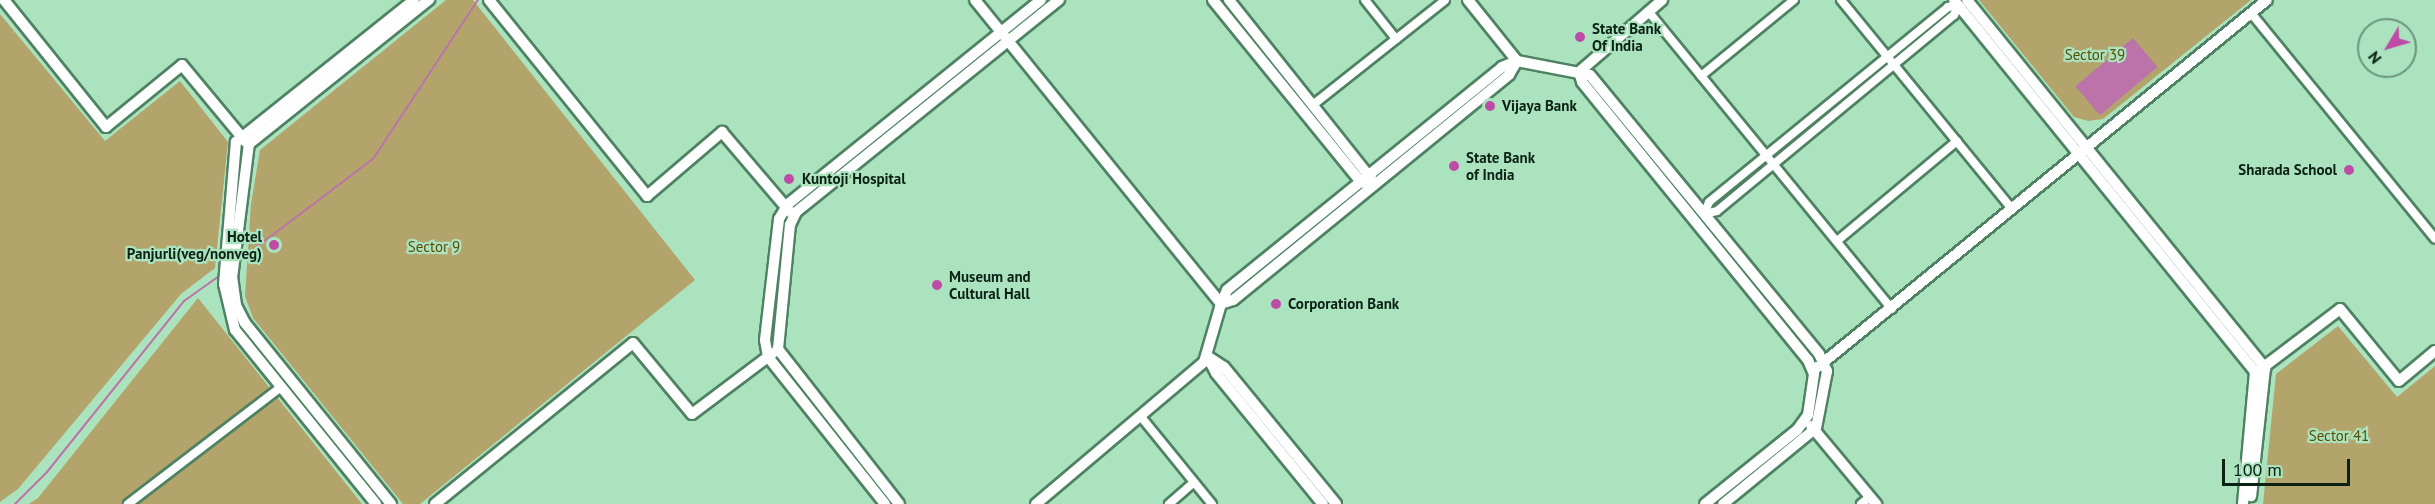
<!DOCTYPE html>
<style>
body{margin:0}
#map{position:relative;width:2435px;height:504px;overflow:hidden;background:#abe3bf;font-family:"PT Sans",sans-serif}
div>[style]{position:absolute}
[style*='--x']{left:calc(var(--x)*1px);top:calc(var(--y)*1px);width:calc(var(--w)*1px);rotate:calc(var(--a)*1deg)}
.green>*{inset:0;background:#b2a46a}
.water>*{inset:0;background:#bb73aa;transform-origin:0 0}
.stream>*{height:2px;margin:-1px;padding:0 1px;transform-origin:1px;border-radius:1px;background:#bb73aa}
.roads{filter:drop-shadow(2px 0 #4e8262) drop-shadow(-2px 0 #4e8262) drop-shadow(0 2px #4e8262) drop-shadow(0 -2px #4e8262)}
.street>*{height:8px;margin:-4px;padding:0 4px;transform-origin:4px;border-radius:4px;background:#fff}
.secondary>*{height:10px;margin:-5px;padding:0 5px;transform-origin:5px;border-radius:5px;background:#fff}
.dots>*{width:16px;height:16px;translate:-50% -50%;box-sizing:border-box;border:3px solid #abe3bf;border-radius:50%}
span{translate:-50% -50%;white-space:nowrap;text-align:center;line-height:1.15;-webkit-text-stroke:4.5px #abe3bf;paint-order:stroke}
.poi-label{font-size:15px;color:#0b2114;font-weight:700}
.left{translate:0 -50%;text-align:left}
.right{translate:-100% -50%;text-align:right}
.park-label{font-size:15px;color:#5c4d00}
.north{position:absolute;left:2357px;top:18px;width:60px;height:60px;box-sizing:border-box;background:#abe3bf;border:2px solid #6b957b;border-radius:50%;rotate:232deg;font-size:16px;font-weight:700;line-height:24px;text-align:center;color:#0b2114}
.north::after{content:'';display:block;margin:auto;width:21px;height:27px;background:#be4ca7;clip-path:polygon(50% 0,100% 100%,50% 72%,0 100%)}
.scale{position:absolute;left:2222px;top:459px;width:128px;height:27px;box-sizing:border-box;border:3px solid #0b2114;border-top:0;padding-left:8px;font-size:18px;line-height:21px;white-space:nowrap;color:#0b2114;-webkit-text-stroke:4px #abe3bf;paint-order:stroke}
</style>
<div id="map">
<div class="green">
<div style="clip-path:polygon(446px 0,473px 0,695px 280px,420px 504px,403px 504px,253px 318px,245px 296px,251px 204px,260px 150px)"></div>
<div style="clip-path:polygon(1979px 0,2251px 0,2103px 119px,2088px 121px,2074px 117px)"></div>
<div style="clip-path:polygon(0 14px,105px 141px,180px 81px,228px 142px,215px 268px,181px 294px,18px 489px,0 502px)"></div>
<div style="clip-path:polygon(198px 298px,362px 504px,29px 504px,38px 498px)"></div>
<div style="clip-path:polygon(2338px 326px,2397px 397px,2435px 366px,2435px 504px,2263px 504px,2276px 374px)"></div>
</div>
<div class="water">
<div style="left:2133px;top:38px;width:38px;height:75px;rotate:50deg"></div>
</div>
<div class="stream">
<div style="--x:238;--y:261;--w:169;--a:-37.1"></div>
<div style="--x:373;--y:159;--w:191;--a:-56.6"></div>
<div style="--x:15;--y:504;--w:45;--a:-45"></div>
<div style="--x:47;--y:472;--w:219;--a:-51.3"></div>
<div style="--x:184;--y:301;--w:47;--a:-35.4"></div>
</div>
<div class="roads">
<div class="street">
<div style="--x:1365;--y:0;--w:50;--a:51.5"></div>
<div style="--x:1841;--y:0;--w:270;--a:50.7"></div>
<div style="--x:1648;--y:11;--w:385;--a:50.7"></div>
<div style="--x:2251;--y:13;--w:291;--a:50.8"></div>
<div style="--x:1701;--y:76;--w:120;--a:-39.3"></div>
<div style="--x:1314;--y:104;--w:167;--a:-38.4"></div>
<div style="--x:1704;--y:214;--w:13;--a:-13"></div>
<div style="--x:1717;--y:211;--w:308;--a:-39.6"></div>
<div style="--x:1954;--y:15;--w:11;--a:-68"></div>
<div style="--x:1704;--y:214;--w:13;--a:-67"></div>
<div style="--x:1709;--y:202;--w:308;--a:-39.2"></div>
<div style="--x:1948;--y:7;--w:10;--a:-11"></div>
<div style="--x:1837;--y:241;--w:156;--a:-39.8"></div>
<div style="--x:1142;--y:418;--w:111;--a:50.9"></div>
<div style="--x:128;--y:504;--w:193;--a:-37.4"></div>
<div style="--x:1169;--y:504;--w:33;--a:-41"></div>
<div style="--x:1861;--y:504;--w:11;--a:-38"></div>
</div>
<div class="secondary">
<div style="--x:4;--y:0;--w:163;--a:51.2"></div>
<div style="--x:106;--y:127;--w:98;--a:-39.2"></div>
<div style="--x:182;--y:65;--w:100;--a:50.3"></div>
<div style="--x:489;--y:0;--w:252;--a:51.1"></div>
<div style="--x:647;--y:196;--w:99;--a:-40.5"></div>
<div style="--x:722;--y:132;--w:105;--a:49.6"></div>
<div style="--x:975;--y:0;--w:391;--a:51"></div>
<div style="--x:1221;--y:304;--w:60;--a:106.3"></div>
<div style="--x:1204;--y:362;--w:220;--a:139.8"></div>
<div style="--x:1213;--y:0;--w:235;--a:50.9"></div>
<div style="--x:1361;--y:182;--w:7;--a:16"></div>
<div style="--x:1229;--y:0;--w:230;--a:51.5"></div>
<div style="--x:1468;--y:0;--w:78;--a:51.2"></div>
<div style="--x:1517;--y:61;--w:74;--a:10.9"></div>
<div style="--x:1590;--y:75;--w:361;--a:50.6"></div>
<div style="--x:1819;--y:354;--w:19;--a:65"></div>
<div style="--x:1827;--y:371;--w:58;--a:100.9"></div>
<div style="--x:1816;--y:428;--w:120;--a:140.7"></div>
<div style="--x:1954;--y:0;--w:479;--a:51"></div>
<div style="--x:2255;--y:372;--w:133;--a:95.2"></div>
<div style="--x:1967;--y:0;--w:474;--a:51"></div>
<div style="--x:2265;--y:368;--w:129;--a:96.2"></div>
<div style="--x:1517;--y:61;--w:16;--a:120"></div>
<div style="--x:1509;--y:75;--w:356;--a:140.8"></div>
<div style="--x:1233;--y:300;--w:13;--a:162"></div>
<div style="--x:1221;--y:304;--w:15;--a:-67"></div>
<div style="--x:1227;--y:290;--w:354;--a:-39"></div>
<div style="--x:1502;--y:67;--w:16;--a:-22"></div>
<div style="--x:1579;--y:72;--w:10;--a:73"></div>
<div style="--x:1582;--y:82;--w:358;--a:50.9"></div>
<div style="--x:1808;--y:360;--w:15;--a:67"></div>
<div style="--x:1814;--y:374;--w:41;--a:98.3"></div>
<div style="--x:1808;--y:415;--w:19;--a:126"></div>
<div style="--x:1797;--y:430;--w:118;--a:141.2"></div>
<div style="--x:1579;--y:72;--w:110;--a:-40.9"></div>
<div style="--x:1207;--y:356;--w:20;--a:33"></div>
<div style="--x:1224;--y:367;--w:177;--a:50.7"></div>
<div style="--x:1207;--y:356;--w:19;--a:62"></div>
<div style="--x:1216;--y:373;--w:169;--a:50.8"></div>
<div style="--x:2261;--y:369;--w:99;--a:-37.2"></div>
<div style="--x:2340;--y:309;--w:93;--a:50.7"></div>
<div style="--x:2399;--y:381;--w:47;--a:-39.8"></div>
<div style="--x:1813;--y:371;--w:586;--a:-39.26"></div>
<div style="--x:1811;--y:426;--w:102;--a:50.2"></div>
<div style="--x:376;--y:504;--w:224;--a:-129"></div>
<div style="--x:235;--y:330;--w:47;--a:-103.4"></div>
<div style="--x:224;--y:284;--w:143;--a:-85.2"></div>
<div style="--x:236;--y:142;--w:228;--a:-38.6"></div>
<div style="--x:391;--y:504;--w:233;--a:-128.9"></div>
<div style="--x:245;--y:323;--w:20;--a:-117"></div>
<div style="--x:236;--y:305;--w:27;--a:-98"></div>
<div style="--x:232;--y:278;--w:135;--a:-82.8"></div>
<div style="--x:249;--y:144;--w:231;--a:-38.7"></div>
<div style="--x:435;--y:504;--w:255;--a:-39.1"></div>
<div style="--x:633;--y:343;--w:92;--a:50.3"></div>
<div style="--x:692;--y:414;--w:101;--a:-37"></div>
<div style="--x:885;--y:504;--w:188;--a:-128.5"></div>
<div style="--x:768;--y:357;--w:17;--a:-100"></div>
<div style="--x:765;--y:340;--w:122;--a:-83.4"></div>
<div style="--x:779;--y:219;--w:17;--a:-59"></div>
<div style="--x:788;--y:204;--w:325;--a:-38.9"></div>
<div style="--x:899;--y:504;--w:197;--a:-128"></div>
<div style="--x:778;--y:349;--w:125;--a:-84.5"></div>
<div style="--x:790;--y:225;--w:14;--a:-65"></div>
<div style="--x:796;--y:212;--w:338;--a:-38.9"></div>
</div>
</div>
<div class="dots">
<div style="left:1580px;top:37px;background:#be4ca7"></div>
<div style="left:1490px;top:106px;background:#be4ca7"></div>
<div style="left:1454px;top:166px;background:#be4ca7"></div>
<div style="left:2349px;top:170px;background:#be4ca7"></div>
<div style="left:789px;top:179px;background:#be4ca7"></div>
<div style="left:274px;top:245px;background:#be4ca7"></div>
<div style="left:937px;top:285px;background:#be4ca7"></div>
<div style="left:1276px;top:304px;background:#be4ca7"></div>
</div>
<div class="poi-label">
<span class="left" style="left:1592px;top:37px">State Bank<br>Of India</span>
<span class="left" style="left:1502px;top:106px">Vijaya Bank</span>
<span class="left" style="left:1466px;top:166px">State Bank<br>of India</span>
<span class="right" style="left:2337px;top:170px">Sharada School</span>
<span class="left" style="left:802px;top:179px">Kuntoji Hospital</span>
<span class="right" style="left:262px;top:245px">Hotel<br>Panjurli(veg/nonveg)</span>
<span class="left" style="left:949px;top:285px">Museum and<br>Cultural Hall</span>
<span class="left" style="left:1288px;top:304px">Corporation Bank</span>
</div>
<div class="park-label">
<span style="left:2095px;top:55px">Sector 39</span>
<span style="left:434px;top:247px">Sector 9</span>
<span style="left:2339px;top:436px">Sector 41</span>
</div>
<div class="north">N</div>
<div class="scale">100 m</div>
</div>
